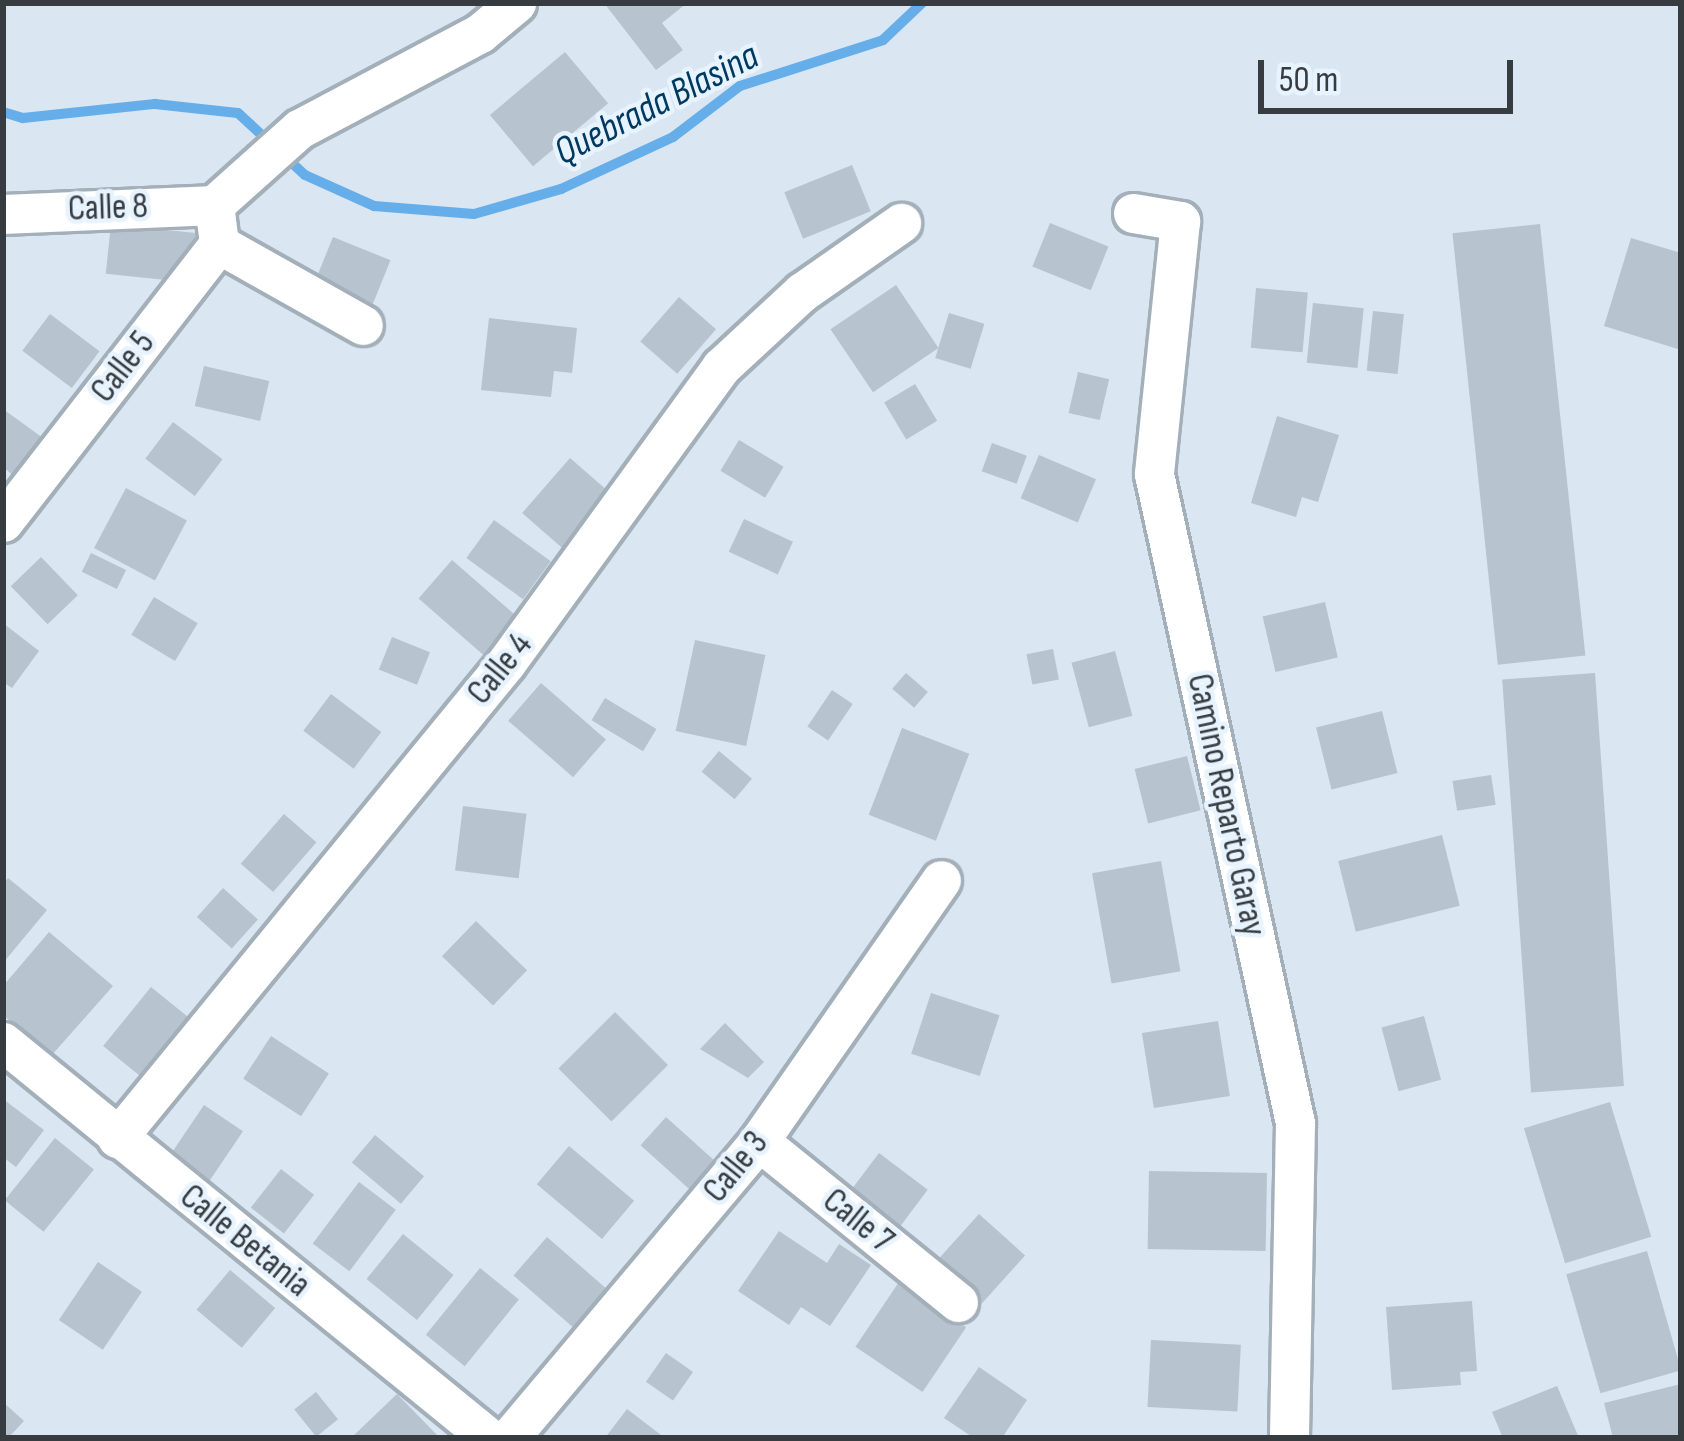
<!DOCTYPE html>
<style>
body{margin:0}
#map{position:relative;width:1684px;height:1441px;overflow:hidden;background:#dae6f1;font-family:"Sofia Sans Condensed",sans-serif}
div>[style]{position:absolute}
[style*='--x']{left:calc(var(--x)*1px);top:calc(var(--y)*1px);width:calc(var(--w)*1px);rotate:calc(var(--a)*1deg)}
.stream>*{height:10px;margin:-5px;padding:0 5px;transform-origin:5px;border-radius:5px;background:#65aee9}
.building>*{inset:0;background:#b7c3ce;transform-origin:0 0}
.roads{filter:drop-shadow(3px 0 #a3afb9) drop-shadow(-3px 0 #a3afb9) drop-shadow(0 3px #a3afb9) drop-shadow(0 -3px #a3afb9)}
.minor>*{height:39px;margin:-19.5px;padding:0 19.5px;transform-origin:19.5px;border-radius:19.5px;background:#fff}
span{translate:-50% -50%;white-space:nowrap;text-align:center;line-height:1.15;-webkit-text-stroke:9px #e7f3ff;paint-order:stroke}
.street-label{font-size:36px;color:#373c40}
.water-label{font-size:39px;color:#00395f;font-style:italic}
.frame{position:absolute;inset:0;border:6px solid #373c40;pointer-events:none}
.scale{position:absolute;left:1258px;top:60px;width:255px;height:54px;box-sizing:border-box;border:6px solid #373c40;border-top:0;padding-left:15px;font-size:36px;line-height:42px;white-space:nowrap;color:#373c40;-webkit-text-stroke:9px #e7f3ff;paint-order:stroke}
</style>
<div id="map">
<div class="stream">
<div style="--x:3;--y:112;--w:21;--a:17"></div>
<div style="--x:23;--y:118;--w:133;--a:-6.1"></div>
<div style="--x:155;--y:104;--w:83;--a:6.2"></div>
<div style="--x:238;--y:113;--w:91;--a:42.8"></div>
<div style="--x:305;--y:175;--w:76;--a:24.2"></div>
<div style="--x:374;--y:206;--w:100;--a:4.6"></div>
<div style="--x:474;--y:214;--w:91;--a:-16"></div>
<div style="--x:561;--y:189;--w:123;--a:-24.9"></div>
<div style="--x:673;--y:137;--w:84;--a:-37.3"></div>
<div style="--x:740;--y:86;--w:150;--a:-17.8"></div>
<div style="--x:883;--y:40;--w:54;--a:-43.5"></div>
</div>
<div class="building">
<div style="clip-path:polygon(604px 3px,687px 3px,662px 23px,683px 50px,656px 70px)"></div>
<div style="left:565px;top:52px;width:67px;height:98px;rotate:50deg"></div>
<div style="left:852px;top:165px;width:50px;height:73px;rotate:68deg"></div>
<div style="left:1050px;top:223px;width:63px;height:47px;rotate:22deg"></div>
<div style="left:111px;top:224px;width:85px;height:50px;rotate:6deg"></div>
<div style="left:1540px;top:224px;width:434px;height:88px;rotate:84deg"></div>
<div style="left:333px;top:237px;width:62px;height:47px;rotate:22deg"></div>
<div style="clip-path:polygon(1631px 238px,1681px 253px,1681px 350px,1604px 326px)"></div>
<div style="left:896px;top:285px;width:76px;height:79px;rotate:56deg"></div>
<div style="left:1256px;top:288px;width:52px;height:60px;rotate:5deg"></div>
<div style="left:679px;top:297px;width:49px;height:59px;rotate:41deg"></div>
<div style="left:1313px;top:303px;width:51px;height:60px;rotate:6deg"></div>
<div style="left:1373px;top:311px;width:31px;height:60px;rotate:6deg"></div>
<div style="left:949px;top:313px;width:37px;height:47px;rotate:17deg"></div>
<div style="left:50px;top:314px;width:62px;height:46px;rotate:37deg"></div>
<div style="clip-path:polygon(489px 318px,577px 328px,572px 373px,554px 371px,551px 397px,481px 390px)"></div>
<div style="left:204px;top:366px;width:67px;height:41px;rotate:13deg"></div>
<div style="left:1078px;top:372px;width:32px;height:42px;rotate:13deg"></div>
<div style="left:915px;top:384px;width:43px;height:36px;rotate:59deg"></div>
<div style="clip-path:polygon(3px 409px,43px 438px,14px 476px,3px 467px)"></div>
<div style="clip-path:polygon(1277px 416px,1339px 435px,1318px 502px,1302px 497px,1296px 517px,1251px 503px)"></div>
<div style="left:173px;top:422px;width:62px;height:46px;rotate:37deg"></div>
<div style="left:739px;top:440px;width:52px;height:36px;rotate:31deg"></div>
<div style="left:992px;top:443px;width:37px;height:30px;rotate:20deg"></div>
<div style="left:1039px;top:455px;width:62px;height:47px;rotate:23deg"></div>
<div style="left:570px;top:458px;width:57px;height:73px;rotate:41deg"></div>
<div style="left:126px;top:488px;width:69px;height:68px;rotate:28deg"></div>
<div style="left:744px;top:519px;width:54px;height:36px;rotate:25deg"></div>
<div style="left:494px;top:520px;width:70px;height:47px;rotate:36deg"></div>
<div style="left:91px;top:553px;width:39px;height:21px;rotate:26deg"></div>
<div style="left:41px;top:557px;width:53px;height:42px;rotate:46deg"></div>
<div style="left:452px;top:560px;width:86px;height:51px;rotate:41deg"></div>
<div style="left:154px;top:597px;width:51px;height:44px;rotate:31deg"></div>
<div style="left:1325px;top:602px;width:57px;height:64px;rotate:77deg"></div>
<div style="clip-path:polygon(3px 623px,39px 651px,12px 688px,3px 682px)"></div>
<div style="left:392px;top:637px;width:41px;height:35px;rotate:22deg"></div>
<div style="left:695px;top:640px;width:72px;height:93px;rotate:12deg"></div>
<div style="left:1053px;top:649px;width:31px;height:27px;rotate:79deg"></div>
<div style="left:1115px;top:651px;width:67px;height:45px;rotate:75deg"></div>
<div style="left:906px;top:673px;width:29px;height:21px;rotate:41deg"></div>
<div style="left:1595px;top:673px;width:414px;height:93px;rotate:86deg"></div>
<div style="left:541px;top:683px;width:86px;height:50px;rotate:41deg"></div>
<div style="left:832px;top:690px;width:25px;height:44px;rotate:34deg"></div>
<div style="left:331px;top:694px;width:63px;height:46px;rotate:37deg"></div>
<div style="left:605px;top:698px;width:60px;height:26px;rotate:31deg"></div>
<div style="left:1382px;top:711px;width:64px;height:68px;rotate:76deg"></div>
<div style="left:902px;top:728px;width:72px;height:93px;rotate:21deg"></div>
<div style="left:719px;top:751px;width:43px;height:27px;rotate:40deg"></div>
<div style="left:1187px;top:756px;width:56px;height:54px;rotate:76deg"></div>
<div style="left:1491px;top:775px;width:30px;height:39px;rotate:81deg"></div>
<div style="left:463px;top:806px;width:64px;height:65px;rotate:7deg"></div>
<div style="left:284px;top:814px;width:43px;height:66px;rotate:41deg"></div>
<div style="left:1442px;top:835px;width:73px;height:107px;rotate:76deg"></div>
<div style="left:1161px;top:861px;width:112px;height:70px;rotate:80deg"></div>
<div style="clip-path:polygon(8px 878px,47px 910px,3px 963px,3px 884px)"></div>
<div style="left:223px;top:888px;width:47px;height:39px;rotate:42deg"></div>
<div style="left:476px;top:921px;width:71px;height:49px;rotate:44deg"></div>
<div style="clip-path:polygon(49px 932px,113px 986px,51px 1056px,3px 1015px,3px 986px)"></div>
<div style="left:151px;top:987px;width:53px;height:76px;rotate:39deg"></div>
<div style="left:931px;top:993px;width:72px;height:64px;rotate:18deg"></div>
<div style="left:615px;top:1012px;width:75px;height:80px;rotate:45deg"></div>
<div style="left:1424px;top:1016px;width:66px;height:44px;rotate:75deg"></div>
<div style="left:1218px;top:1021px;width:76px;height:77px;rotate:81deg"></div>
<div style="clip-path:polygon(725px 1023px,764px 1062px,748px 1078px,700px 1049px)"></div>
<div style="left:271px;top:1036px;width:69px;height:51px;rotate:33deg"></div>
<div style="clip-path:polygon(3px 1099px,44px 1130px,16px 1167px,3px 1157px)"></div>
<div style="left:1610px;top:1102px;width:141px;height:90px;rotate:73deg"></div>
<div style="left:204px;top:1105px;width:47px;height:61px;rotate:34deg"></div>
<div style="left:666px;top:1117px;width:77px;height:38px;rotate:42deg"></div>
<div style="left:375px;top:1135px;width:64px;height:36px;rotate:40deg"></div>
<div style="left:55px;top:1138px;width:50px;height:80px;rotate:39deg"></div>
<div style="left:569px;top:1146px;width:85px;height:50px;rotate:40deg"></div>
<div style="left:879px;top:1153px;width:61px;height:46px;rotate:37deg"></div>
<div style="left:281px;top:1169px;width:42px;height:49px;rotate:38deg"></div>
<div style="left:1149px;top:1171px;width:118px;height:78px;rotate:1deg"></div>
<div style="left:359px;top:1182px;width:46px;height:77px;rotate:37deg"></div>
<div style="left:979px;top:1214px;width:62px;height:66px;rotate:42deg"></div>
<div style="clip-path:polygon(779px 1231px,827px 1263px,839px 1244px,871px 1265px,830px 1326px,801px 1307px,789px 1325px,738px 1291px)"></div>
<div style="left:403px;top:1234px;width:65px;height:58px;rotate:39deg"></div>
<div style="left:547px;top:1237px;width:86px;height:51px;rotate:41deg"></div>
<div style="left:1647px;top:1251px;width:124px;height:84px;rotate:74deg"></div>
<div style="left:98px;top:1262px;width:53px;height:70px;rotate:34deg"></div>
<div style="left:480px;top:1268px;width:50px;height:86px;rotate:39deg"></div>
<div style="left:230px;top:1270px;width:59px;height:52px;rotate:40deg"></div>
<div style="left:899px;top:1282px;width:81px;height:78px;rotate:34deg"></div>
<div style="clip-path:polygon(1472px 1301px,1477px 1371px,1460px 1372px,1461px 1385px,1392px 1390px,1386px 1307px)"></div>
<div style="left:1151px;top:1340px;width:90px;height:67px;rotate:3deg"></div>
<div style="left:666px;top:1353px;width:33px;height:35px;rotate:35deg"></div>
<div style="clip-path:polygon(979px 1367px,1027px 1400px,1002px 1438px,974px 1438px,944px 1418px)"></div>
<div style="clip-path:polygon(1681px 1384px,1681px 1438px,1613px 1438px,1604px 1403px)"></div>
<div style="clip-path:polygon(1557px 1386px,1579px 1438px,1503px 1438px,1492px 1412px)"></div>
<div style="left:316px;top:1392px;width:35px;height:28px;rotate:51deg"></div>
<div style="clip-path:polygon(397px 1394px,440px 1438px,351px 1438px)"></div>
<div style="clip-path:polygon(3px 1402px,24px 1421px,8px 1438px,3px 1438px)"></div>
<div style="clip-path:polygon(627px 1409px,665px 1438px,605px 1438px)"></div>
</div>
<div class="roads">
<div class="minor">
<div style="--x:214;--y:205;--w:114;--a:-41.8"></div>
<div style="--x:299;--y:129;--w:205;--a:-27.9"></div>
<div style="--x:480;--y:33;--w:47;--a:-39.8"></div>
<div style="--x:1133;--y:213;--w:48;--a:9.7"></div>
<div style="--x:1180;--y:221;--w:254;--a:95.9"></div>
<div style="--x:1154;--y:474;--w:664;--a:77.74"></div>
<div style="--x:1295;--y:1123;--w:315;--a:91.1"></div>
<div style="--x:3;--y:214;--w:211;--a:-2.4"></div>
<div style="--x:219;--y:244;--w:165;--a:29.4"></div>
<div style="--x:3;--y:522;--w:352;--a:-52.2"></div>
<div style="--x:219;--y:244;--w:39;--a:-97"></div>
<div style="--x:3;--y:1042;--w:627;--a:39.17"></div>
<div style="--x:117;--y:1138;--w:614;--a:-50.68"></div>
<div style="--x:506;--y:663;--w:366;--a:-54"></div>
<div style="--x:721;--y:367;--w:110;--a:-42.8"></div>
<div style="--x:802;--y:292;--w:121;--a:-34.9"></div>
<div style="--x:759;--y:1141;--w:256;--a:39"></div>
<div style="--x:509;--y:1438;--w:388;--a:-49.9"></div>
<div style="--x:759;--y:1141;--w:318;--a:-55.1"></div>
</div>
</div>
<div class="street-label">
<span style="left:108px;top:208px;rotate:-2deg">Calle 8</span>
<span style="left:123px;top:367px;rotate:-52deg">Calle 5</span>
<span style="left:500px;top:669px;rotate:-51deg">Calle 4</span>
<span style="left:1226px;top:805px;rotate:78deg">Camino Reparto Garay</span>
<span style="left:736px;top:1167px;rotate:-51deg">Calle 3</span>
<span style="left:858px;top:1221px;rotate:39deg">Calle 7</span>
<span style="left:245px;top:1241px;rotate:39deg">Calle Betania</span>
</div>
<div class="water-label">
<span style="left:657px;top:105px;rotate:-27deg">Quebrada Blasina</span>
</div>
<div class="frame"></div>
<div class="scale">50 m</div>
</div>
